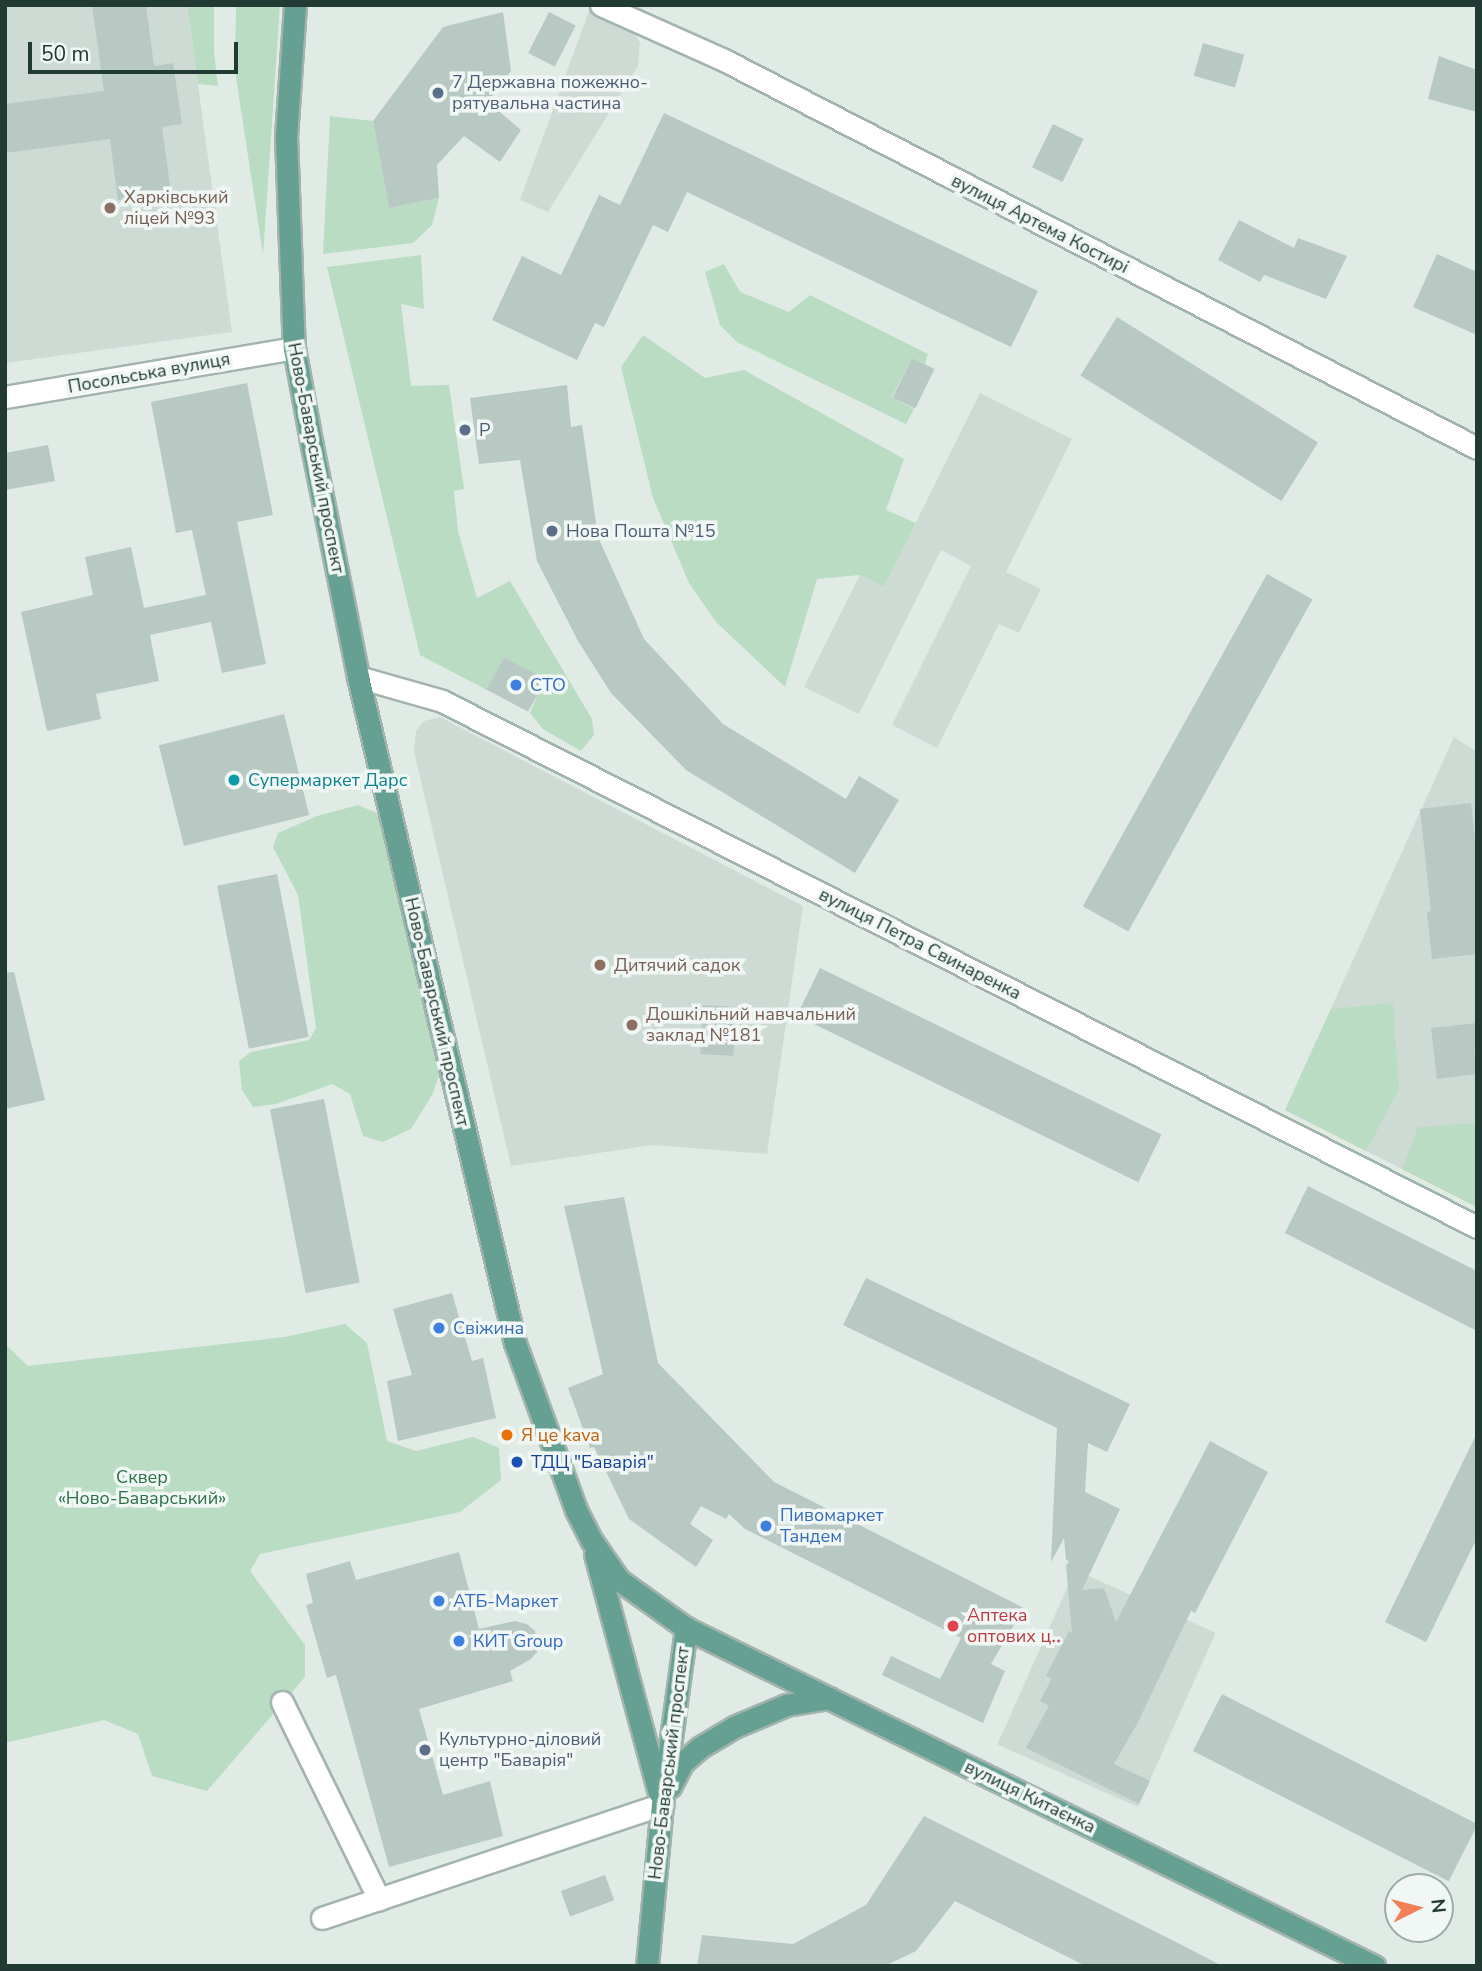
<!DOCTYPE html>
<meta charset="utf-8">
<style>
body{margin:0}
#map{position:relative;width:1482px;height:1971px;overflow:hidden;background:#e0ebe6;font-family:"Nunito Sans",sans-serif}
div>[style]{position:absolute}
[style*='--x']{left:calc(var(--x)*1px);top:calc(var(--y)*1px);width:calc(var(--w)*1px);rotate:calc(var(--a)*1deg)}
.built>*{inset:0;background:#cedbd5;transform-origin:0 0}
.green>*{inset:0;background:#b9dcc3}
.building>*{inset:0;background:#b8c8c2;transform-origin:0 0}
.roads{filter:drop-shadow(2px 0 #a3b3ad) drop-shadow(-2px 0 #a3b3ad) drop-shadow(0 2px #a3b3ad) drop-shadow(0 -2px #a3b3ad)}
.minor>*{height:21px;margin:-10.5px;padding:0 10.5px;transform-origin:10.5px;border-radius:10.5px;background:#fff}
.primary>*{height:21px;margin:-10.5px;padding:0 10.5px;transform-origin:10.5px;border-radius:10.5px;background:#65a092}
.dots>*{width:19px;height:19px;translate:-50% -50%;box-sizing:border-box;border:4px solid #f0f7f4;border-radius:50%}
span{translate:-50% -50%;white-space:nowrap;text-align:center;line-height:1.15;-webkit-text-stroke:7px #f0f7f4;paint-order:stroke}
.service-label{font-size:18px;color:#4e5e75}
.left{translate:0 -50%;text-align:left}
.education-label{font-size:18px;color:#785e54}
.street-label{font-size:18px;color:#213b34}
.shop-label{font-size:18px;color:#366cbe}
.culture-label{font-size:18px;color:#0d838f}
.food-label{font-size:18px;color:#c56008}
.transit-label{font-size:18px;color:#164399}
.park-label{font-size:18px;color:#2c7147}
.health-label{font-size:18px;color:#be3a42}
.frame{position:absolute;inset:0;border:7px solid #213b34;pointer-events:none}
.north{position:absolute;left:1384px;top:1873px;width:70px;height:70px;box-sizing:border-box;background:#f0f7f4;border:2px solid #9daca7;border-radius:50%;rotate:84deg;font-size:19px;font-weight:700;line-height:28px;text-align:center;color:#213b34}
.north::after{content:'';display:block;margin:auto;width:24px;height:32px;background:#f17f58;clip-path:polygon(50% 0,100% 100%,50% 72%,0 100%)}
.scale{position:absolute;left:28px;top:42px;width:210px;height:32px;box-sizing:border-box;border:4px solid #213b34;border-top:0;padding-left:9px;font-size:21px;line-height:24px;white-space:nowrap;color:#213b34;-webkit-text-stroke:5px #f0f7f4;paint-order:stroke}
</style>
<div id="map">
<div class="built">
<div style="clip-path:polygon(5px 5px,187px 5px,232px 332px,5px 363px)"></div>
<div style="clip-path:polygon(589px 11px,634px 32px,640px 43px,638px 66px,548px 212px,520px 200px)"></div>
<div style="clip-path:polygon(980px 393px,1072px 439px,1006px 572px,1041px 589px,1019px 633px,999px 624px,937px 748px,892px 725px,971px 566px,941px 550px,859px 714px,804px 687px,860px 575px,884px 587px)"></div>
<div style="clip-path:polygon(440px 717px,803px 906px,767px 1154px,653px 1145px,511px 1166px,414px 751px,416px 731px,424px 721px)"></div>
<div style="clip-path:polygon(1454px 737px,1477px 752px,1477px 1207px,1285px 1110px)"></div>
<div style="left:1075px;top:1570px;width:154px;height:191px;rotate:24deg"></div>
</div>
<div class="green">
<div style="clip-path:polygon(187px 5px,214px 5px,214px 52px,218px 86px,198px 84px)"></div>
<div style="clip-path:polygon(236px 5px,280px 5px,263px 255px,235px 70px)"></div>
<div style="clip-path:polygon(330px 116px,373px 121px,389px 208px,439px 198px,432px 225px,413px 243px,323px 254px)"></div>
<div style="clip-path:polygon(421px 255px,424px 309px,401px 304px,411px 386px,449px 385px,464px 489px,454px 491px,458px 531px,477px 598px,510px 581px,592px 719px,594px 735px,581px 751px,543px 729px,530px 713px,544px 679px,504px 657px,487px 690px,420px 655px,327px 267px)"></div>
<div style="clip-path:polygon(724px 264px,740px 292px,789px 312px,810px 295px,928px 354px,925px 364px,912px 358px,892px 397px,914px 409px,906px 424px,737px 342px,720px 325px,705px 272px)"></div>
<div style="clip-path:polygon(643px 335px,705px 378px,744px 370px,904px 459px,886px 510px,916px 523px,884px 587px,860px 575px,817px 579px,785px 687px,716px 622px,689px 583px,653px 498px,621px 367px)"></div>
<div style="clip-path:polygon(358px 805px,384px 816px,442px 1068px,432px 1095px,411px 1129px,383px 1142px,363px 1136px,350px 1094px,332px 1084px,276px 1104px,253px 1107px,242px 1090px,239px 1061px,251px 1052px,309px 1040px,316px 1028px,298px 895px,273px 847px,278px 833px,317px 816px)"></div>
<div style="clip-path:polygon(1393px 1003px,1399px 1089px,1366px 1151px,1285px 1110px,1331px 1009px)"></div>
<div style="clip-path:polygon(1477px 1123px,1477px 1207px,1402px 1169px,1418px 1127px)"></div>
<div style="clip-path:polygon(345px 1324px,367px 1343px,387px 1441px,416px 1451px,473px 1437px,499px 1448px,501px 1480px,460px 1512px,260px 1554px,250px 1571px,305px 1645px,305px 1677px,207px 1791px,152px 1776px,138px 1734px,104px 1720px,5px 1743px,5px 1344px,28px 1366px,284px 1337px)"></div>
</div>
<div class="building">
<div style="clip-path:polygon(92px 5px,146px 5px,154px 66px,173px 63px,182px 124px,162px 127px,171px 193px,118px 200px,110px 139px,5px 153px,5px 104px,104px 91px)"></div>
<div style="clip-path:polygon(503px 12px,511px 71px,488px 102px,521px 130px,500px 162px,464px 136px,437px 165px,439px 198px,389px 208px,373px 121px,443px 27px)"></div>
<div style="left:549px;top:12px;width:30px;height:46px;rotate:27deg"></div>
<div style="left:1203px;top:43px;width:43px;height:34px;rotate:16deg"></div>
<div style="clip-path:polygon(1439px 56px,1477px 70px,1477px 112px,1428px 99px)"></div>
<div style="clip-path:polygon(664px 113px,1038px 291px,1011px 347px,687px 192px,668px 232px,653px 225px,604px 327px,595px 323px,577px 360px,492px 320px,522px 256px,561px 275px,599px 195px,620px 205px)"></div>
<div style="left:1053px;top:124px;width:34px;height:48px;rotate:26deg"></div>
<div style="clip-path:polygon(1239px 220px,1294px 248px,1298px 238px,1347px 256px,1326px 299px,1264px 275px,1260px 282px,1218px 260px)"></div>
<div style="clip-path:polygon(1437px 254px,1477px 272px,1477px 335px,1413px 307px)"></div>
<div style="left:1117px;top:317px;width:237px;height:69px;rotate:32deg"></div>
<div style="left:912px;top:358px;width:25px;height:44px;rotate:26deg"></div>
<div style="clip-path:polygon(247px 383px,273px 515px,237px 522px,266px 664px,222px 673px,211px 622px,150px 635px,159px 681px,96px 694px,101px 719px,47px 731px,21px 612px,93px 595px,85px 557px,131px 547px,144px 608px,206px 595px,192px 530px,176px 533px,151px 402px)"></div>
<div style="clip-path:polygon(567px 385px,571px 427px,582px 425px,598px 537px,644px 639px,723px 724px,846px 799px,859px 776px,899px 800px,855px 873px,686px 770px,611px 693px,578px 641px,537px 561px,520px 460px,479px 464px,470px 398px)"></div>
<div style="clip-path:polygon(48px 445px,55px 481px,5px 490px,5px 453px)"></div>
<div style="left:1267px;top:574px;width:52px;height:380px;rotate:29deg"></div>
<div style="left:504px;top:657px;width:47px;height:37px;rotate:28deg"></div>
<div style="left:284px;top:714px;width:104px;height:129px;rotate:76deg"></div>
<div style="clip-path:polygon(1471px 803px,1477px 860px,1477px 954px,1432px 959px,1427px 912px,1431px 911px,1420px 809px)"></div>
<div style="left:277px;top:874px;width:166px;height:61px;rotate:79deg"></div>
<div style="left:820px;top:968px;width:380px;height:53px;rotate:26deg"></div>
<div style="clip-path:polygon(14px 972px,45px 1100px,5px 1109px,5px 973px)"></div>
<div style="left:703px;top:1005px;width:33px;height:49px;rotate:3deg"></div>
<div style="clip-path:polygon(1477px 1023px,1477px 1048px,1474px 1048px,1477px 1074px,1437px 1079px,1431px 1028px)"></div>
<div style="left:324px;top:1099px;width:187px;height:55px;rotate:79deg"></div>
<div style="clip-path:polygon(1308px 1186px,1477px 1271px,1477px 1331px,1285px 1233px)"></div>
<div style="clip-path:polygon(624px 1197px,658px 1363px,774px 1482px,1024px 1608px,991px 1664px,1005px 1671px,983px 1723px,882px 1675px,891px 1656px,940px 1679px,961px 1638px,745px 1529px,729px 1514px,726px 1519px,701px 1506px,690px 1524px,713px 1540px,696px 1567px,629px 1519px,594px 1447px,590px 1448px,568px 1388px,603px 1374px,564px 1206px)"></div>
<div style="clip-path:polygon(866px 1278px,1130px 1404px,1107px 1452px,1088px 1443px,1085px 1492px,1120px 1509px,1082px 1590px,1104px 1588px,1116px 1622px,1210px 1441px,1268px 1472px,1195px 1613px,1191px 1611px,1137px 1724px,1114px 1764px,1150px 1781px,1139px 1804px,1026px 1748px,1049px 1706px,1040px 1701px,1052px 1678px,1046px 1676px,1069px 1631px,1072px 1633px,1066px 1566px,1069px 1561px,1066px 1560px,1064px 1538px,1051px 1562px,1057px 1428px,843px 1325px)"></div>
<div style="clip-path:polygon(452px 1293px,472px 1361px,483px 1358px,496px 1418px,398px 1441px,387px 1381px,412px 1375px,393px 1309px)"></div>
<div style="clip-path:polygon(1477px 1433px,1477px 1538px,1426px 1642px,1385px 1622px)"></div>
<div style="clip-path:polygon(459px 1552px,479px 1629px,515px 1621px,527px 1624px,535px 1631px,538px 1642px,537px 1652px,531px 1659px,510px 1671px,513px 1681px,419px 1709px,443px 1795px,490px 1781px,503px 1836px,389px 1867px,336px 1675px,327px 1678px,306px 1605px,313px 1603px,306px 1574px,350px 1561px,356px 1580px)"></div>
<div style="left:1222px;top:1694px;width:287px;height:64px;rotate:27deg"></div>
<div style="clip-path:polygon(924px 1816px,1178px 1943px,1222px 1966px,1086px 1966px,955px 1901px,916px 1951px,885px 1966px,697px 1966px,702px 1935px,793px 1944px,866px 1905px)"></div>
<div style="left:605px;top:1875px;width:27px;height:47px;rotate:70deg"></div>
</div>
<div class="roads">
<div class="minor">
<div style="--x:601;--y:5;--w:135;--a:24.1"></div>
<div style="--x:724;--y:60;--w:847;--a:27.26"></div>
<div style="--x:5;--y:397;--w:293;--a:-9.6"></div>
<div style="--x:358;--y:677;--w:87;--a:15.9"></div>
<div style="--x:442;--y:701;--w:1161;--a:26.94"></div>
<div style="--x:282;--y:1702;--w:220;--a:63.8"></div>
<div style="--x:322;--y:1918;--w:359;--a:-18.5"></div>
</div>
<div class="primary">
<div style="--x:295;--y:5;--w:131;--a:93.9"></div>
<div style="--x:286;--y:136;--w:189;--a:87.9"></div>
<div style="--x:293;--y:325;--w:23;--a:88"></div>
<div style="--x:294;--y:348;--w:100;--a:79.6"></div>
<div style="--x:312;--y:446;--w:236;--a:78.7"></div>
<div style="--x:358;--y:677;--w:684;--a:76.74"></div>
<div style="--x:515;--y:1343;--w:178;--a:69.9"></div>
<div style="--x:576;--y:1510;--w:35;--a:63"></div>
<div style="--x:592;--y:1541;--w:47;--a:55.3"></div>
<div style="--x:619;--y:1580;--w:82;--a:35.6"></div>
<div style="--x:686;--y:1628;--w:767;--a:26.16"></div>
<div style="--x:595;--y:1554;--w:247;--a:75"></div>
<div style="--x:670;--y:1787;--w:27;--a:-63"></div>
<div style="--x:682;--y:1763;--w:23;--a:-41"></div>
<div style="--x:699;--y:1748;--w:41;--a:-31"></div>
<div style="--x:734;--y:1727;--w:56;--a:-22.9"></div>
<div style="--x:786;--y:1705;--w:44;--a:-9.2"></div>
<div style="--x:647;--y:1966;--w:163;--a:-84.7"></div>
<div style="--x:662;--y:1804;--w:178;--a:-82.2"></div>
</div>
</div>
<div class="dots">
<div style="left:438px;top:93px;background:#5c6f8a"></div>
<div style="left:110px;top:208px;background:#8d6e63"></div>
<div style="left:465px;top:430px;background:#5c6f8a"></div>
<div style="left:552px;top:531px;background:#5c6f8a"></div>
<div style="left:516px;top:685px;background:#3f7fe0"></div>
<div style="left:234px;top:780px;background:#0f9aa8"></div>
<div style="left:600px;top:965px;background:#8d6e63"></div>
<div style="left:632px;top:1025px;background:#8d6e63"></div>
<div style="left:439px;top:1328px;background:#3f7fe0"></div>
<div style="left:507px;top:1435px;background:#e8710a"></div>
<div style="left:517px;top:1462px;background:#1a4fb4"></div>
<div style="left:766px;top:1526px;background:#3f7fe0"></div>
<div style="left:439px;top:1601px;background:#3f7fe0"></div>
<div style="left:953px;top:1626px;background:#e0444e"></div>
<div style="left:459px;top:1641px;background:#3f7fe0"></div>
<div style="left:425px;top:1750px;background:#5c6f8a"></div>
</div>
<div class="service-label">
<span class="left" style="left:452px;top:93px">7 Державна пожежно-<br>рятувальна частина</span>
<span class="left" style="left:479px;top:430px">Р</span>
<span class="left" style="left:566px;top:531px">Нова Пошта №15</span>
<span class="left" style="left:439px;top:1750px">Культурно-діловий<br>центр "Баварія"</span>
</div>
<div class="education-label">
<span class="left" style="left:124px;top:208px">Харківський<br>ліцей №93</span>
<span class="left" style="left:614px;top:965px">Дитячий садок</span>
<span class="left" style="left:646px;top:1025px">Дошкільний навчальний<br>заклад №181</span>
</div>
<div class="street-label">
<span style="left:1040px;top:224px;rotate:27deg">вулиця Артема Костирі</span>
<span style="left:149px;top:373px;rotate:-10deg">Посольська вулиця</span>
<span style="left:316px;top:458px;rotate:79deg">Ново-Баварський проспект</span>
<span style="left:920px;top:944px;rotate:27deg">вулиця Петра Свинаренка</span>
<span style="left:437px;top:1012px;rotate:77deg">Ново-Баварський проспект</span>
<span style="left:669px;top:1763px;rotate:-83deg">Ново-Баварський проспект</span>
<span style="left:1030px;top:1797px;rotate:26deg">вулиця Китаєнка</span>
</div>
<div class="shop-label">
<span class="left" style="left:530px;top:685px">СТО</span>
<span class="left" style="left:453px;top:1328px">Свіжина</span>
<span class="left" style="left:780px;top:1526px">Пивомаркет<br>Тандем</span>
<span class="left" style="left:453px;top:1601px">АТБ-Маркет</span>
<span class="left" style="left:473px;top:1641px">КИТ Group</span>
</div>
<div class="culture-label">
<span class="left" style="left:248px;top:780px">Супермаркет Дарс</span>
</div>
<div class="food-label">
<span class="left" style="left:521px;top:1435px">Я це kava</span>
</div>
<div class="transit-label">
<span class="left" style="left:531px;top:1462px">ТДЦ "Баварія"</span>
</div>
<div class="park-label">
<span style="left:142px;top:1488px">Сквер<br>«Ново-Баварський»</span>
</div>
<div class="health-label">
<span class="left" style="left:967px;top:1626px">Аптека<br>оптових ц‥</span>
</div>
<div class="frame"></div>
<div class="north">N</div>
<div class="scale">50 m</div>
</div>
